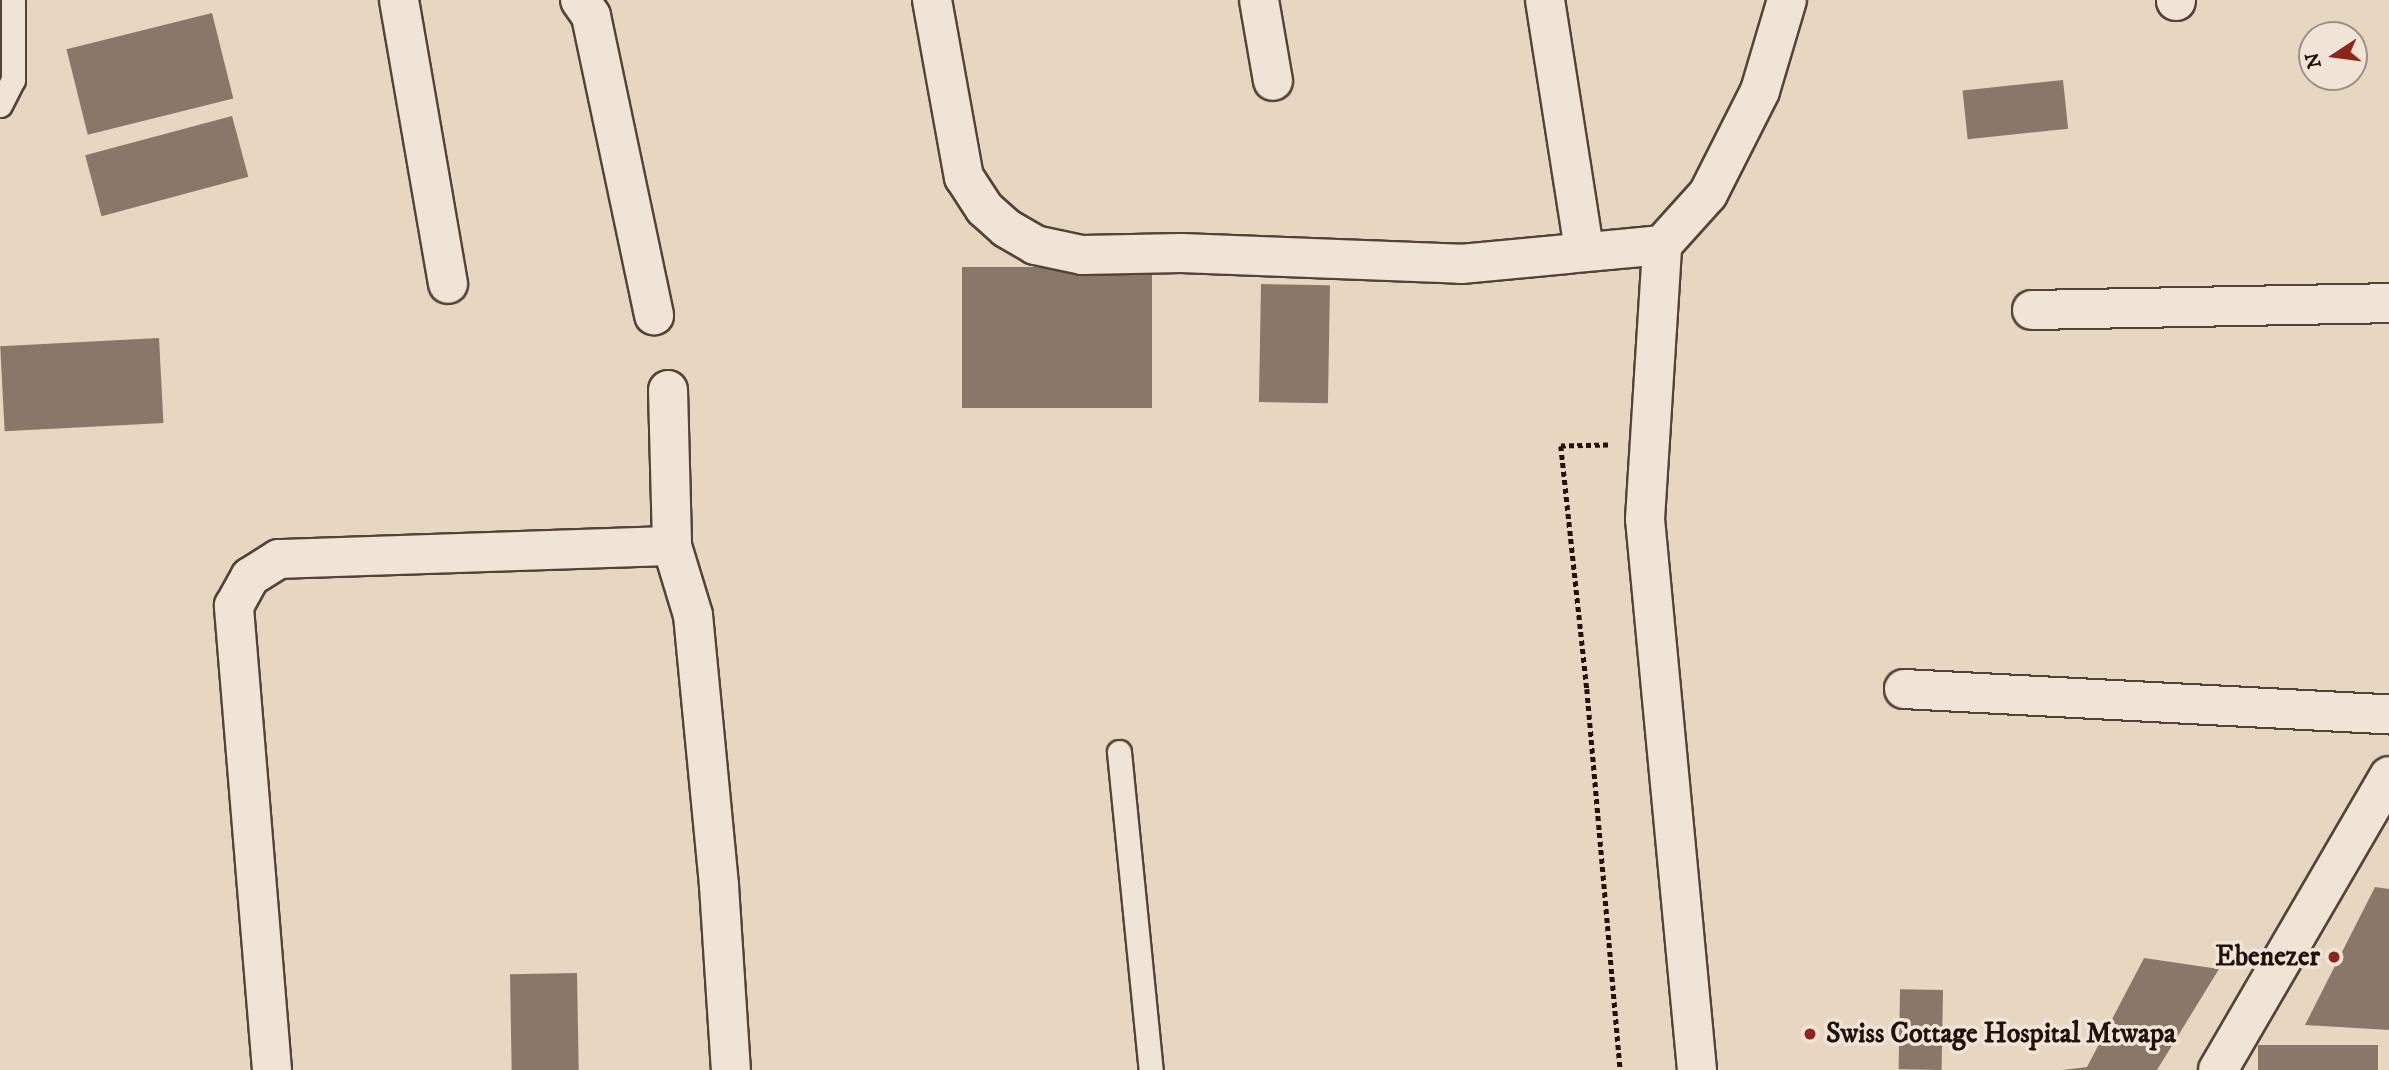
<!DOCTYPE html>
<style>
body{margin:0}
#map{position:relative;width:2389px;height:1070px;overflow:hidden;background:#e7d6c0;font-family:"IM FELL DW Pica",serif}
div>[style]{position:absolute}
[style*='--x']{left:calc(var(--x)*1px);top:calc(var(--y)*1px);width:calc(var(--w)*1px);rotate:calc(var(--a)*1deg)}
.building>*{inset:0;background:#897869;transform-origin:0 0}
.path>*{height:4.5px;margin-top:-2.25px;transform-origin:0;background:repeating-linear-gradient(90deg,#23120b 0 5px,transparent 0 8.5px)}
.roads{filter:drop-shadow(2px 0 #544338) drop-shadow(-2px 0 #544338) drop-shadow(0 2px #544338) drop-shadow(0 -2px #544338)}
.lane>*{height:23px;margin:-11.5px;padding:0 11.5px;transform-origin:11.5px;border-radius:11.5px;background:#efe4d6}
.street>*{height:38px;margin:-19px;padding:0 19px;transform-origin:19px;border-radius:19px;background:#efe4d6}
.secondary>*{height:38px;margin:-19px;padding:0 19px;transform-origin:19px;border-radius:19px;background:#efe4d6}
.dots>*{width:19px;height:19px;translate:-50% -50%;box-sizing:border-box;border:4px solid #efe4d6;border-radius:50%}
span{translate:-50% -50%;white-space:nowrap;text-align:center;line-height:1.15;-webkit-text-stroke:7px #efe4d6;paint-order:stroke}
.poi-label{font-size:28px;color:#23120b;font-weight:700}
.right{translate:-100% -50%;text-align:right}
.left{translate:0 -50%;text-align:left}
.north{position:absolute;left:2298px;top:21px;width:70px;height:70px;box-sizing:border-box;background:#efe4d6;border:2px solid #9d9085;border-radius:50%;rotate:257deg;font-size:19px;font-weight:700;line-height:28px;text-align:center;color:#23120b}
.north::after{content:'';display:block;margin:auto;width:24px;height:32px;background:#8f2418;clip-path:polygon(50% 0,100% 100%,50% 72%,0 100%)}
</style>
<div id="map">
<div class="building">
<div style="left:212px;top:13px;width:88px;height:150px;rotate:76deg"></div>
<div style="left:2063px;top:80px;width:49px;height:101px;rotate:84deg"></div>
<div style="left:232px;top:116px;width:63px;height:152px;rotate:75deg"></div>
<div style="left:962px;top:267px;width:190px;height:141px"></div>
<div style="left:1261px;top:284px;width:69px;height:118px;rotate:1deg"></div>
<div style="left:159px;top:338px;width:85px;height:159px;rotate:87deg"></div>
<div style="clip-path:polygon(2375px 887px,2389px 889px,2389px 1030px,2305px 1025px)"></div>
<div style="clip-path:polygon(2144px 958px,2219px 969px,2157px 1070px,2062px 1070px,2087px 1067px)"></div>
<div style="left:577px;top:973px;width:97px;height:67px;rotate:89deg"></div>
<div style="left:1943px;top:990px;width:80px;height:43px;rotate:91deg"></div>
<div style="left:2258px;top:1045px;width:120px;height:25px"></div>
</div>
<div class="path">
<div style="--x:1608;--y:445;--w:47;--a:178.8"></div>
<div style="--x:1561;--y:446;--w:244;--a:83.9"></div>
<div style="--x:1587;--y:689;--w:382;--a:85"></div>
</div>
<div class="roads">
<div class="lane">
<div style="--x:0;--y:105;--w:28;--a:-63"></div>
<div style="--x:13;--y:80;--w:80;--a:-90"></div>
<div style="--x:1119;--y:752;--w:320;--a:84.3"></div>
</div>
<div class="street">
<div style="--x:399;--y:0;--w:288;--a:80.2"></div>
<div style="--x:580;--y:0;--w:19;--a:55"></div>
<div style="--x:591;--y:16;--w:306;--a:78.1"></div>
<div style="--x:932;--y:0;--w:180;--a:79.8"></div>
<div style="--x:964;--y:177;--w:38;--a:57"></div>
<div style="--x:985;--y:209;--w:28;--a:42"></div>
<div style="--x:1006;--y:228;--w:34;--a:30"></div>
<div style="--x:1035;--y:245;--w:48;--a:12"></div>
<div style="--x:1082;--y:255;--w:99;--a:-1.2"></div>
<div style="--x:1181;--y:253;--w:280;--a:2.2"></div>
<div style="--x:1461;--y:264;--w:202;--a:-5.4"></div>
<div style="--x:1259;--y:0;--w:82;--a:80.2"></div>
<div style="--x:1545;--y:0;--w:253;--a:81.1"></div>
<div style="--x:2176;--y:1;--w:1;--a:-90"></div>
<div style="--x:2032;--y:310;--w:357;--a:-1.1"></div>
<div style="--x:668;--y:390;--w:156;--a:88.5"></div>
<div style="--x:672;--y:546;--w:72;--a:73.1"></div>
<div style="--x:693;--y:615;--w:272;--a:84.5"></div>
<div style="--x:719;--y:886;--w:184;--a:86.3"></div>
<div style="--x:1904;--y:689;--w:486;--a:3"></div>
<div style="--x:272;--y:1070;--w:466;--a:-94.7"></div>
<div style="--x:234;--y:606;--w:33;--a:-61"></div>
<div style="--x:250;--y:577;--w:34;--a:-32"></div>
<div style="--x:279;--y:559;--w:393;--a:-1.9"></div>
<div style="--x:1697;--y:1070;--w:553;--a:-95.39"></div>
<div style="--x:1645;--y:519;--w:275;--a:-86.4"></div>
<div style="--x:1662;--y:245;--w:69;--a:-48"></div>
<div style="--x:1708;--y:194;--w:115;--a:-63.2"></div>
<div style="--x:1760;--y:91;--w:95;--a:-73.5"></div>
</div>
<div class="secondary">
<div style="--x:2218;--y:1070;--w:340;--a:-59.8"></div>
</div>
</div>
<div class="dots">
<div style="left:2334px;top:957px;background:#8f2418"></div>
<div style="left:1810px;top:1034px;background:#8f2418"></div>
</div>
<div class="poi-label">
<span class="right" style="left:2320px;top:957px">Ebenezer</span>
<span class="left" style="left:1826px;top:1034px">Swiss Cottage Hospital Mtwapa</span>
</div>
<div class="north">N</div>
</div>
